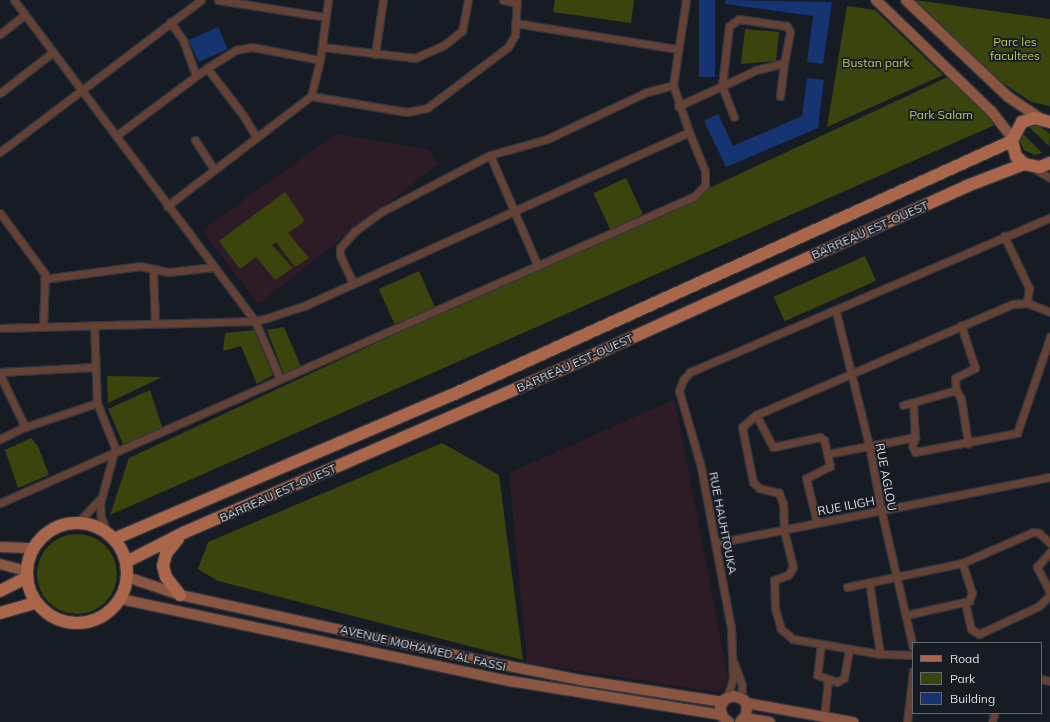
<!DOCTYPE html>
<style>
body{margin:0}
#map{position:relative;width:1050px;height:722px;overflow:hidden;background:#171b24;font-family:Mulish,sans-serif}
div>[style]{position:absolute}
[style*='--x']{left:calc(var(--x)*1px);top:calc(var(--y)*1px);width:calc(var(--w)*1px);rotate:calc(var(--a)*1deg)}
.education>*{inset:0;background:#2d1c25}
.green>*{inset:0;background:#3c440d;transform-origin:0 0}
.round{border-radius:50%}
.building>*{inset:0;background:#163372;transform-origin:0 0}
.roads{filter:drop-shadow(1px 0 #32363f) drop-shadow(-1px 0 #32363f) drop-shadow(0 1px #32363f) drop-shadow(0 -1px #32363f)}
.street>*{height:7px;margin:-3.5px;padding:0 3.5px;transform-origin:3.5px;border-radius:3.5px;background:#634134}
.secondary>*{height:10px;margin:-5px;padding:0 5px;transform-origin:5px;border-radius:5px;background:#8b5641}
.primary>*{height:12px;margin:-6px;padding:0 6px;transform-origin:6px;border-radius:6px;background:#aa664a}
.primary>.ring{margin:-6px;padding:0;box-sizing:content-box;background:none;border:12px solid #aa664a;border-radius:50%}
span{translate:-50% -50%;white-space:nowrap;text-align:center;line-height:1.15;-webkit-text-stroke:3.5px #171b24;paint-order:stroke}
.park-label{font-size:12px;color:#bc5}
.street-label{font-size:12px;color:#dbdfe5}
.legend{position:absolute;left:912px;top:642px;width:130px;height:72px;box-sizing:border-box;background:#171b24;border:1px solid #656971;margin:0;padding:5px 7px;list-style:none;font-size:12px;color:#dbdfe5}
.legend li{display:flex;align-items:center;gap:8px;height:20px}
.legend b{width:20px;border:1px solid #656971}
</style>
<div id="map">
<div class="education">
<div style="clip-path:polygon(336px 134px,430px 150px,438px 164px,258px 304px,202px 230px)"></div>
<div style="clip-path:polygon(675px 399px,728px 679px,725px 688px,718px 692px,527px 663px,509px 473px)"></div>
</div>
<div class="green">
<div style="clip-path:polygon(555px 0,634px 0,631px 23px,553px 12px)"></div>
<div style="clip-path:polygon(915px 0,1050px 19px,1050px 106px,1031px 102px,981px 68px)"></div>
<div style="clip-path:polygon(847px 6px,875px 10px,943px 75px,827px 127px)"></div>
<div style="clip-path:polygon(745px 29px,779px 32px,776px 61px,741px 64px)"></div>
<div style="clip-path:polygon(948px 77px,997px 124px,110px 515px,129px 458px)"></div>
<div style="clip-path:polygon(1037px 124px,1050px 134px,1049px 146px,1028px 126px)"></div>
<div style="clip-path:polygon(1021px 132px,1042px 153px,1035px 155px,1024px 150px,1019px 140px)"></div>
<div style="left:626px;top:178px;width:40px;height:36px;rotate:65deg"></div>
<div style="clip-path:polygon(285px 192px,305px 221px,288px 233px,309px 258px,295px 267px,276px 242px,272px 245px,293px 268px,275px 280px,256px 257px,240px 269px,219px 241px)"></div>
<div style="left:865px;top:256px;width:27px;height:100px;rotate:66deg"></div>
<div style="left:419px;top:271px;width:39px;height:44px;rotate:66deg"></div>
<div style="clip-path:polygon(284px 327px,302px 369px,285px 377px,267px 330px)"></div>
<div style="clip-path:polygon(254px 330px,273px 375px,257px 384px,241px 346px,223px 351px,225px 333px)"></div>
<div style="clip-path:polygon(107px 376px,162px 377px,108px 403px)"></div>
<div style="clip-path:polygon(150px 390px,163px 429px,123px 444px,108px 409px)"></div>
<div style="clip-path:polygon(31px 438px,38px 446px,49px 475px,18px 488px,5px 450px)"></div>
<div style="clip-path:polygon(442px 443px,499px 475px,523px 660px,218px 581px,198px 569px,208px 542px)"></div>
<div class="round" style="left:37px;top:534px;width:80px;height:80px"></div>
</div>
<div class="building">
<div style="left:699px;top:0;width:16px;height:77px"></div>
<div style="clip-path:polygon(726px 0,832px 2px,823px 64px,807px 62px,813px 16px,725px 4px)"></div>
<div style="left:218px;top:27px;width:24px;height:32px;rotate:66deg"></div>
<div style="clip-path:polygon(807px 78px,824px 80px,818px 128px,726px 167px,704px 121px,718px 114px,733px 146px,802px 116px)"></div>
</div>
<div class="roads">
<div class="street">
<div style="--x:14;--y:0;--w:401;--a:53.1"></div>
<div style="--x:255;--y:321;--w:63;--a:66.7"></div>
<div style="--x:218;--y:0;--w:108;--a:9"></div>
<div style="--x:503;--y:0;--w:14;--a:12"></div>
<div style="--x:170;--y:22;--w:22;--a:54"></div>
<div style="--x:183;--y:40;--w:37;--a:70"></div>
<div style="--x:515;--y:23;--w:165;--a:9.1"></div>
<div style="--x:0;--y:34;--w:31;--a:-38"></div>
<div style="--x:322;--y:47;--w:94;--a:6.7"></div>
<div style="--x:415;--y:58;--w:32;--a:-24"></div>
<div style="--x:444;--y:45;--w:23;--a:-38"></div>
<div style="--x:462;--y:31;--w:32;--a:-79"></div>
<div style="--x:375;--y:54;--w:55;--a:-81.6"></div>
<div style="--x:207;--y:68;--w:59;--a:52.5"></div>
<div style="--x:243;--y:115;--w:26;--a:59"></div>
<div style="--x:0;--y:93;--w:67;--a:-37.7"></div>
<div style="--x:311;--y:96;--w:97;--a:9.5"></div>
<div style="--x:407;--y:112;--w:20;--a:-11"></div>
<div style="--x:427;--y:108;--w:101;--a:-37"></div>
<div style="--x:508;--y:47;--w:14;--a:-60"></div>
<div style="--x:515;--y:35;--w:35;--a:-87"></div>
<div style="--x:780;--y:96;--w:33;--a:-83"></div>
<div style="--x:678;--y:106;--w:48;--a:-24.4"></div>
<div style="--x:722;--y:86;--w:38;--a:-25"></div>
<div style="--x:756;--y:70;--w:29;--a:-14"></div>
<div style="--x:784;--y:63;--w:32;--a:-79"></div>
<div style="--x:790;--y:32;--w:7;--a:-117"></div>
<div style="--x:787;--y:26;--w:49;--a:-171.7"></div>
<div style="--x:739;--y:19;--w:12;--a:145"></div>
<div style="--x:729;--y:26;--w:60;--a:96.7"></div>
<div style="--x:722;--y:86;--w:33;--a:69"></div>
<div style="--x:117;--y:135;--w:112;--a:-36.7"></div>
<div style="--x:207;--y:68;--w:34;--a:-32"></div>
<div style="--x:236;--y:50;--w:16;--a:-11"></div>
<div style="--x:252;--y:47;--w:69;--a:10.8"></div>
<div style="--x:195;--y:140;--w:35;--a:57"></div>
<div style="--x:0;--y:152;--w:252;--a:-37.1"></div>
<div style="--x:490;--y:155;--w:119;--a:66.7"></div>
<div style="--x:1035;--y:169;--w:17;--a:31"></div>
<div style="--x:167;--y:206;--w:181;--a:-37.4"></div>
<div style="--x:311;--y:96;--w:37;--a:-76"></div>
<div style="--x:320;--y:60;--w:61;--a:-82.4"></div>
<div style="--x:0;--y:213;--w:76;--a:53.6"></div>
<div style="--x:45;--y:274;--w:52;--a:92.2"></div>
<div style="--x:1004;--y:236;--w:58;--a:64.3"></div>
<div style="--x:1029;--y:288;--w:15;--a:98"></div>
<div style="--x:153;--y:271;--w:51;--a:87.8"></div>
<div style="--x:44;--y:279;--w:97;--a:-7.7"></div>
<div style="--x:140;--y:266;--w:30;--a:12"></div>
<div style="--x:169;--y:272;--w:45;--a:-6.3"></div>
<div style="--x:353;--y:283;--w:31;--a:-115"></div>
<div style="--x:340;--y:255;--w:7;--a:-90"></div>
<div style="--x:340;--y:248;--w:23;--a:-49"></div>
<div style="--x:355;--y:231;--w:34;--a:-36"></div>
<div style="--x:383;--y:211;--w:121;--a:-27.6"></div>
<div style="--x:490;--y:155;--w:59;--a:-15.7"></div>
<div style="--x:547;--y:139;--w:110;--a:-25.2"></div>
<div style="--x:647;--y:92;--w:27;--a:-15"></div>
<div style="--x:836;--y:312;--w:137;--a:76.1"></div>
<div style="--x:869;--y:445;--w:66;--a:79.5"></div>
<div style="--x:881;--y:510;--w:141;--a:76.9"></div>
<div style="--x:94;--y:325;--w:78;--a:87.8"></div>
<div style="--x:97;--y:403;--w:48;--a:68.2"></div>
<div style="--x:115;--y:448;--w:58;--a:105"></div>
<div style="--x:100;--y:504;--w:13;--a:86"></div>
<div style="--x:101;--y:517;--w:18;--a:68"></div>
<div style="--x:0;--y:328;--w:255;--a:-1.6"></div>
<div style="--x:255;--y:321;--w:12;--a:-14"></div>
<div style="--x:267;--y:318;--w:41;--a:-18.4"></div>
<div style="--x:306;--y:305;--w:420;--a:-24.3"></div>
<div style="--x:689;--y:132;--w:50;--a:-108.8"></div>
<div style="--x:673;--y:85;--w:86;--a:-81.3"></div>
<div style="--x:0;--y:372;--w:95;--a:-3"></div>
<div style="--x:0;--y:375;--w:58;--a:64.3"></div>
<div style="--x:956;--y:390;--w:12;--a:-95"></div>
<div style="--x:955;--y:378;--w:22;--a:-27"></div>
<div style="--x:975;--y:368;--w:45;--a:-108"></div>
<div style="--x:913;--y:402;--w:35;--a:87"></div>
<div style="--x:903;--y:405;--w:55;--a:-15.8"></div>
<div style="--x:956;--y:390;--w:10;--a:61"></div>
<div style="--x:961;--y:399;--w:45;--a:81"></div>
<div style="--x:756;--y:415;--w:36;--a:62"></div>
<div style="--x:773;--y:447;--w:48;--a:-12"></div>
<div style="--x:820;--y:437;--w:5;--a:37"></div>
<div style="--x:824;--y:440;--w:27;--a:77"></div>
<div style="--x:830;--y:466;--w:27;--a:153"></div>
<div style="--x:806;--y:478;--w:46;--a:76.3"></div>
<div style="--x:0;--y:439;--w:28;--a:-26"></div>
<div style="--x:25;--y:427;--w:76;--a:-18.4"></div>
<div style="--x:827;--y:454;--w:90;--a:-10.9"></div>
<div style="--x:915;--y:437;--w:9;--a:108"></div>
<div style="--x:912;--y:446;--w:7;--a:63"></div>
<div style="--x:915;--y:452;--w:104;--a:-10.6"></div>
<div style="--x:1017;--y:433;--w:102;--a:-71"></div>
<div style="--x:0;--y:503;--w:760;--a:-23.83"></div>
<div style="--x:695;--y:196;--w:15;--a:-48"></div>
<div style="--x:705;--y:185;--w:14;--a:-90"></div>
<div style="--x:705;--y:171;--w:42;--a:-112.3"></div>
<div style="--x:78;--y:522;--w:33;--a:-46"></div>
<div style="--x:716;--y:543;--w:340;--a:-11.2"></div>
<div style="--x:1050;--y:552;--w:20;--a:131"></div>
<div style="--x:1037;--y:567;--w:29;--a:63"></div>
<div style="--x:869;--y:582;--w:73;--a:81.3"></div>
<div style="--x:847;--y:587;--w:117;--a:-11.8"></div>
<div style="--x:962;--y:563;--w:77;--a:-23.6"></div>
<div style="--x:1033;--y:532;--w:6;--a:9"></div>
<div style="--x:1039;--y:533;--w:15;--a:42"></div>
<div style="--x:965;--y:603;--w:27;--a:77"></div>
<div style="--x:971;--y:629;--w:9;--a:32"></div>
<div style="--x:979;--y:634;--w:66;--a:-25"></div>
<div style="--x:1039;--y:606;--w:16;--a:-45"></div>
<div style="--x:906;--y:615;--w:65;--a:-12.5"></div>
<div style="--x:969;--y:601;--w:9;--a:-69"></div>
<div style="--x:972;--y:593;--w:32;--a:-108"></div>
<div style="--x:821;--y:644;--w:31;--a:97"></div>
<div style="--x:817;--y:675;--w:21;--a:19"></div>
<div style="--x:837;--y:682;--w:8;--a:-30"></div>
<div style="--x:844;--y:678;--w:29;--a:-80"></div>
<div style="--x:913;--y:655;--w:33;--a:-178"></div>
<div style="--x:880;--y:654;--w:88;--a:-170.2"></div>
<div style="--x:793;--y:639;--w:16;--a:-140"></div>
<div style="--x:781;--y:629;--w:22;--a:-106"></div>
<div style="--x:775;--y:608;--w:28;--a:-92"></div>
<div style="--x:774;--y:580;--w:15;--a:-20"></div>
<div style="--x:788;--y:575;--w:9;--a:-58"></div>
<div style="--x:793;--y:567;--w:38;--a:-104"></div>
<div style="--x:784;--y:530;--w:26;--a:-92"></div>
<div style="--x:783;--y:504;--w:12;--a:-110"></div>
<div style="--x:779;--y:493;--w:21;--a:-166"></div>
<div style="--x:759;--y:488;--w:8;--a:-135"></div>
<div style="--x:753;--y:482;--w:56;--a:-101.3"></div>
<div style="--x:742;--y:427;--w:18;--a:-41"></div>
<div style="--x:756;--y:415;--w:280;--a:-23.4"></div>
<div style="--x:1013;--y:304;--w:14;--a:-4"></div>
<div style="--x:1027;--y:303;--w:25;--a:21"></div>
<div style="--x:734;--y:663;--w:23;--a:70"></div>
<div style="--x:742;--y:685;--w:13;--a:94"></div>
<div style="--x:1041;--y:679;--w:9;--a:13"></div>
<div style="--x:727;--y:697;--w:19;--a:-72"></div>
<div style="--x:733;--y:679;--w:51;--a:-92.2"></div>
<div style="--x:731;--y:628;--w:164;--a:-100.6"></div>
<div style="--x:701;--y:467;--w:79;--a:-106.1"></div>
<div style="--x:679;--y:391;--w:12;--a:-70"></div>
<div style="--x:683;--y:380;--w:11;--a:-49"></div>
<div style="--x:690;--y:372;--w:392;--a:-23.2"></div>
<div style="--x:824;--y:718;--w:38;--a:-84"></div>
<div style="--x:907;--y:722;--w:51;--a:-83.3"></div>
<div style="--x:992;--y:722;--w:9;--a:-77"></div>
</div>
<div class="secondary">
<div style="--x:876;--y:0;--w:161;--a:44"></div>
<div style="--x:992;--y:112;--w:33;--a:52"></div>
<div style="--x:906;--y:0;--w:139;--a:43.5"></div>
<div style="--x:1007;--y:96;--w:40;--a:34"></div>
<div style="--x:0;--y:547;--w:33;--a:2"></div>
<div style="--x:0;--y:564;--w:27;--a:15"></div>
<div style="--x:127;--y:577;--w:56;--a:18.8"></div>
<div style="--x:180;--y:595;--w:295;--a:12.3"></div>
<div style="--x:468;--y:658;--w:114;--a:11.1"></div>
<div style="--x:580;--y:680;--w:145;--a:8.7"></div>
<div style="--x:120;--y:599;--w:399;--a:11.9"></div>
<div style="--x:510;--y:681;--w:215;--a:9.1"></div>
<div style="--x:746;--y:703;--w:109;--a:10.1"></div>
<div style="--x:745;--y:718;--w:25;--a:9"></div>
<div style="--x:729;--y:722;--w:8;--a:-140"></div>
<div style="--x:723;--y:717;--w:9;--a:-108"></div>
<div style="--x:720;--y:708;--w:10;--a:-61"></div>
<div style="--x:725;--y:699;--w:9;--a:-18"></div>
<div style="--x:734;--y:696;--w:11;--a:22"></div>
<div style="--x:744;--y:700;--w:8;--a:67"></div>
<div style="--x:747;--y:707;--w:8;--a:97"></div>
<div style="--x:746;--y:715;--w:9;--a:131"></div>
</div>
<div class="primary">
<div style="--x:1050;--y:122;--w:16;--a:-165"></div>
<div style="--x:1035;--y:118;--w:14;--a:163"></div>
<div style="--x:1022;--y:122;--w:21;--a:118"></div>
<div style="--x:1012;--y:141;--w:16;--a:75"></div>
<div style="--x:1016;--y:156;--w:11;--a:45"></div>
<div style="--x:1024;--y:164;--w:16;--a:11"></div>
<div style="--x:1040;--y:167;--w:11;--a:-22"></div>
<div class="ring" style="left:27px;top:523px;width:88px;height:88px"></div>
<div style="--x:114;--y:539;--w:367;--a:-23.1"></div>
<div style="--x:452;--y:395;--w:615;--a:-24.4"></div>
<div style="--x:178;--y:539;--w:19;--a:129"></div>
<div style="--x:166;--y:554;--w:12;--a:104"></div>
<div style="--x:163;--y:566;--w:11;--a:75"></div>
<div style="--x:166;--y:577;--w:23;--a:52"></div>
<div style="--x:126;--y:562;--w:66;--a:-27"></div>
<div style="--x:185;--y:532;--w:443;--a:-23.4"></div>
<div style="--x:591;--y:356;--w:413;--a:-24.3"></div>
<div style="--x:967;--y:186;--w:61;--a:-21.1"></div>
<div style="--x:0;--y:591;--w:29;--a:-27"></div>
<div style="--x:0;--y:613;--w:37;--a:-16"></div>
</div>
</div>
<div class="park-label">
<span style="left:1015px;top:49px">Parc les<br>facultees</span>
<span style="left:876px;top:63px">Bustan park</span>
<span style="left:941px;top:115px">Park Salam</span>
</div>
<div class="street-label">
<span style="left:870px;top:230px;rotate:-24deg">BARREAU EST-OUEST</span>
<span style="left:575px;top:363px;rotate:-24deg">BARREAU EST-OUEST</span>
<span style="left:886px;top:477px;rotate:79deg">RUE AGLOU</span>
<span style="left:278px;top:493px;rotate:-24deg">BARREAU EST-OUEST</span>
<span style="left:846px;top:506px;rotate:-11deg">RUE ILIGH</span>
<span style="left:723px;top:523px;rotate:79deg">RUE HAUHTOUKA</span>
<span style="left:423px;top:648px;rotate:13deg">AVENUE MOHAMED AL FASSI</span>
</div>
<ul class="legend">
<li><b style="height:5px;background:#aa664a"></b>Road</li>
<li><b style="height:11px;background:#3c440d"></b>Park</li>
<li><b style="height:11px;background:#163372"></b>Building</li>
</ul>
</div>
